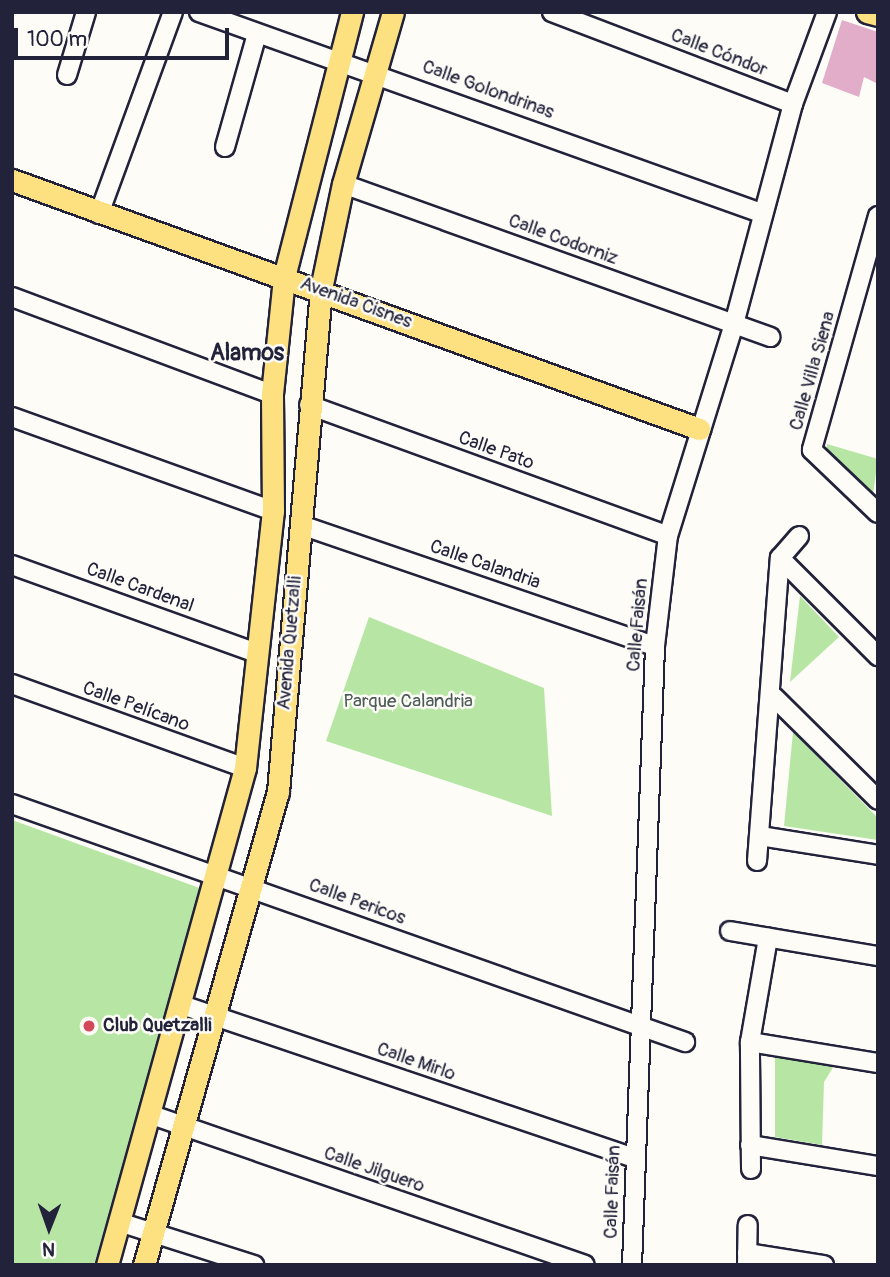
<!DOCTYPE html>
<meta charset="utf-8">
<style>
body{margin:0}
#map{position:relative;width:890px;height:1277px;overflow:hidden;background:#fdfcf7;font-family:Pangolin,sans-serif}
div>[style]{position:absolute}
[style*='--x']{left:calc(var(--x)*1px);top:calc(var(--y)*1px);width:calc(var(--w)*1px);rotate:calc(var(--a)*1deg)}
.green>*{inset:0;background:#b7e6a4}
.building>*{inset:0;background:#e2adc8}
.roads{filter:drop-shadow(2px 0 #22223b) drop-shadow(-2px 0 #22223b) drop-shadow(0 2px #22223b) drop-shadow(0 -2px #22223b)}
.minor>*{height:18px;margin:-9px;padding:0 9px;transform-origin:9px;border-radius:9px;background:#fdfcf7}
.major>*{height:21px;margin:-10.5px;padding:0 10.5px;transform-origin:10.5px;border-radius:10.5px;background:#fde080}
.dots>*{width:19px;height:19px;translate:-50% -50%;box-sizing:border-box;border:4px solid #fdfcf7;border-radius:50%}
span{translate:-50% -50%;white-space:nowrap;text-align:center;line-height:1.15;-webkit-text-stroke:5px #fdfcf7;paint-order:stroke}
.street-label{font-size:19px;color:#22223b}
.park-label{font-size:19px;color:#4f5d5a}
.poi-label{font-size:19px;color:#22223b;font-weight:700}
.left{translate:0 -50%;text-align:left}
.quarter-label{font-size:23px;color:#22223b;font-weight:700}
.frame{position:absolute;inset:0;border:14px solid #22223b;pointer-events:none}
.north{position:absolute;left:14px;top:1193px;width:70px;height:70px;-webkit-text-stroke:5px #fdfcf7;paint-order:stroke;rotate:181deg;font-size:19px;font-weight:700;line-height:28px;text-align:center;color:#22223b}
.north::after{content:'';display:block;margin:auto;width:24px;height:32px;background:#22223b;clip-path:polygon(50% 0,100% 100%,50% 72%,0 100%)}
.scale{position:absolute;left:14px;top:28px;width:215px;height:32px;box-sizing:border-box;border:4px solid #22223b;border-top:0;padding-left:9px;font-size:21px;line-height:24px;white-space:nowrap;color:#22223b;-webkit-text-stroke:5px #fdfcf7;paint-order:stroke}
</style>
<div id="map">
<div class="green">
<div style="clip-path:polygon(827px 444px,878px 459px,873px 494px,827px 450px)"></div>
<div style="clip-path:polygon(800px 596px,839px 637px,790px 682px)"></div>
<div style="clip-path:polygon(369px 617px,544px 688px,552px 816px,326px 741px)"></div>
<div style="clip-path:polygon(793px 732px,878px 818px,878px 840px,784px 826px)"></div>
<div style="clip-path:polygon(12px 820px,205px 890px,94px 1265px,12px 1265px)"></div>
<div style="clip-path:polygon(775px 1055px,834px 1066px,824px 1082px,822px 1145px,775px 1137px)"></div>
</div>
<div class="building">
<div style="clip-path:polygon(842px 20px,878px 32px,878px 84px,864px 77px,859px 97px,822px 83px)"></div>
</div>
<div class="roads">
<div class="minor">
<div style="--x:199;--y:12;--w:597;--a:19.68"></div>
<div style="--x:552;--y:12;--w:258;--a:20.9"></div>
<div style="--x:67;--y:75;--w:66;--a:-73.2"></div>
<div style="--x:225;--y:147;--w:117;--a:-74.2"></div>
<div style="--x:343;--y:184;--w:454;--a:19.7"></div>
<div style="--x:99;--y:214;--w:215;--a:-69.9"></div>
<div style="--x:878;--y:216;--w:243;--a:105.8"></div>
<div style="--x:812;--y:450;--w:91;--a:43.7"></div>
<div style="--x:12;--y:297;--w:278;--a:20.5"></div>
<div style="--x:309;--y:405;--w:382;--a:20"></div>
<div style="--x:12;--y:417;--w:277;--a:19.8"></div>
<div style="--x:301;--y:525;--w:374;--a:18.9"></div>
<div style="--x:780;--y:558;--w:139;--a:45"></div>
<div style="--x:12;--y:565;--w:257;--a:19.8"></div>
<div style="--x:12;--y:684;--w:248;--a:19.8"></div>
<div style="--x:774;--y:697;--w:146;--a:44.7"></div>
<div style="--x:12;--y:804;--w:714;--a:19.48"></div>
<div style="--x:760;--y:836;--w:120;--a:9.1"></div>
<div style="--x:757;--y:861;--w:304;--a:-85.7"></div>
<div style="--x:780;--y:558;--w:29;--a:-49"></div>
<div style="--x:730;--y:931;--w:150;--a:9.6"></div>
<div style="--x:182;--y:1005;--w:479;--a:18.7"></div>
<div style="--x:750;--y:1042;--w:130;--a:9.3"></div>
<div style="--x:149;--y:1114;--w:461;--a:19.1"></div>
<div style="--x:750;--y:1145;--w:130;--a:9.3"></div>
<div style="--x:751;--y:1169;--w:127;--a:-90.5"></div>
<div style="--x:750;--y:1042;--w:106;--a:-80.2"></div>
<div style="--x:119;--y:1222;--w:142;--a:17.7"></div>
<div style="--x:747;--y:1253;--w:78;--a:8.9"></div>
<div style="--x:747;--y:1264;--w:39;--a:-89"></div>
<div style="--x:632;--y:1265;--w:619;--a:-87.87"></div>
<div style="--x:655;--y:646;--w:111;--a:-83.3"></div>
<div style="--x:668;--y:536;--w:222;--a:-72.7"></div>
<div style="--x:734;--y:324;--w:228;--a:-75"></div>
<div style="--x:793;--y:104;--w:98;--a:-69.7"></div>
</div>
<div class="major">
<div style="--x:867;--y:12;--w:11;--a:15"></div>
<div style="--x:12;--y:180;--w:731;--a:19.92"></div>
<div style="--x:107;--y:1265;--w:516;--a:-74.48"></div>
<div style="--x:245;--y:768;--w:259;--a:-83.8"></div>
<div style="--x:273;--y:511;--w:117;--a:-90.5"></div>
<div style="--x:272;--y:394;--w:118;--a:-84.1"></div>
<div style="--x:284;--y:277;--w:274;--a:-75.6"></div>
<div style="--x:144;--y:1265;--w:492;--a:-74.2"></div>
<div style="--x:278;--y:792;--w:505;--a:-85.11"></div>
<div style="--x:321;--y:289;--w:107;--a:-78.2"></div>
<div style="--x:343;--y:184;--w:179;--a:-73.8"></div>
</div>
</div>
<div class="dots">
<div style="left:89px;top:1026px;background:#d1495b"></div>
</div>
<div class="street-label">
<span style="left:719px;top:53px;rotate:21deg">Calle Cóndor</span>
<span style="left:488px;top:90px;rotate:20deg">Calle Golondrinas</span>
<span style="left:563px;top:240px;rotate:20deg">Calle Codorniz</span>
<span style="left:356px;top:303px;rotate:20deg">Avenida Cisnes</span>
<span style="left:813px;top:371px;rotate:-74deg">Calle Villa Siena</span>
<span style="left:496px;top:451px;rotate:20deg">Calle Pato</span>
<span style="left:485px;top:565px;rotate:19deg">Calle Calandria</span>
<span style="left:140px;top:588px;rotate:20deg">Calle Cardenal</span>
<span style="left:638px;top:625px;rotate:-85deg">Calle Faisán</span>
<span style="left:290px;top:643px;rotate:-85deg">Avenida Quetzalli</span>
<span style="left:136px;top:707px;rotate:20deg">Calle Pelícano</span>
<span style="left:357px;top:902px;rotate:20deg">Calle Pericos</span>
<span style="left:416px;top:1062px;rotate:19deg">Calle Mirlo</span>
<span style="left:374px;top:1170px;rotate:19deg">Calle Jilguero</span>
<span style="left:613px;top:1192px;rotate:-88deg">Calle Faisán</span>
</div>
<div class="park-label">
<span style="left:408px;top:702px">Parque Calandria</span>
</div>
<div class="poi-label">
<span class="left" style="left:103px;top:1026px">Club Quetzalli</span>
</div>
<div class="quarter-label">
<span style="left:247px;top:353px">Alamos</span>
</div>
<div class="frame"></div>
<div class="north">N</div>
<div class="scale">100 m</div>
</div>
